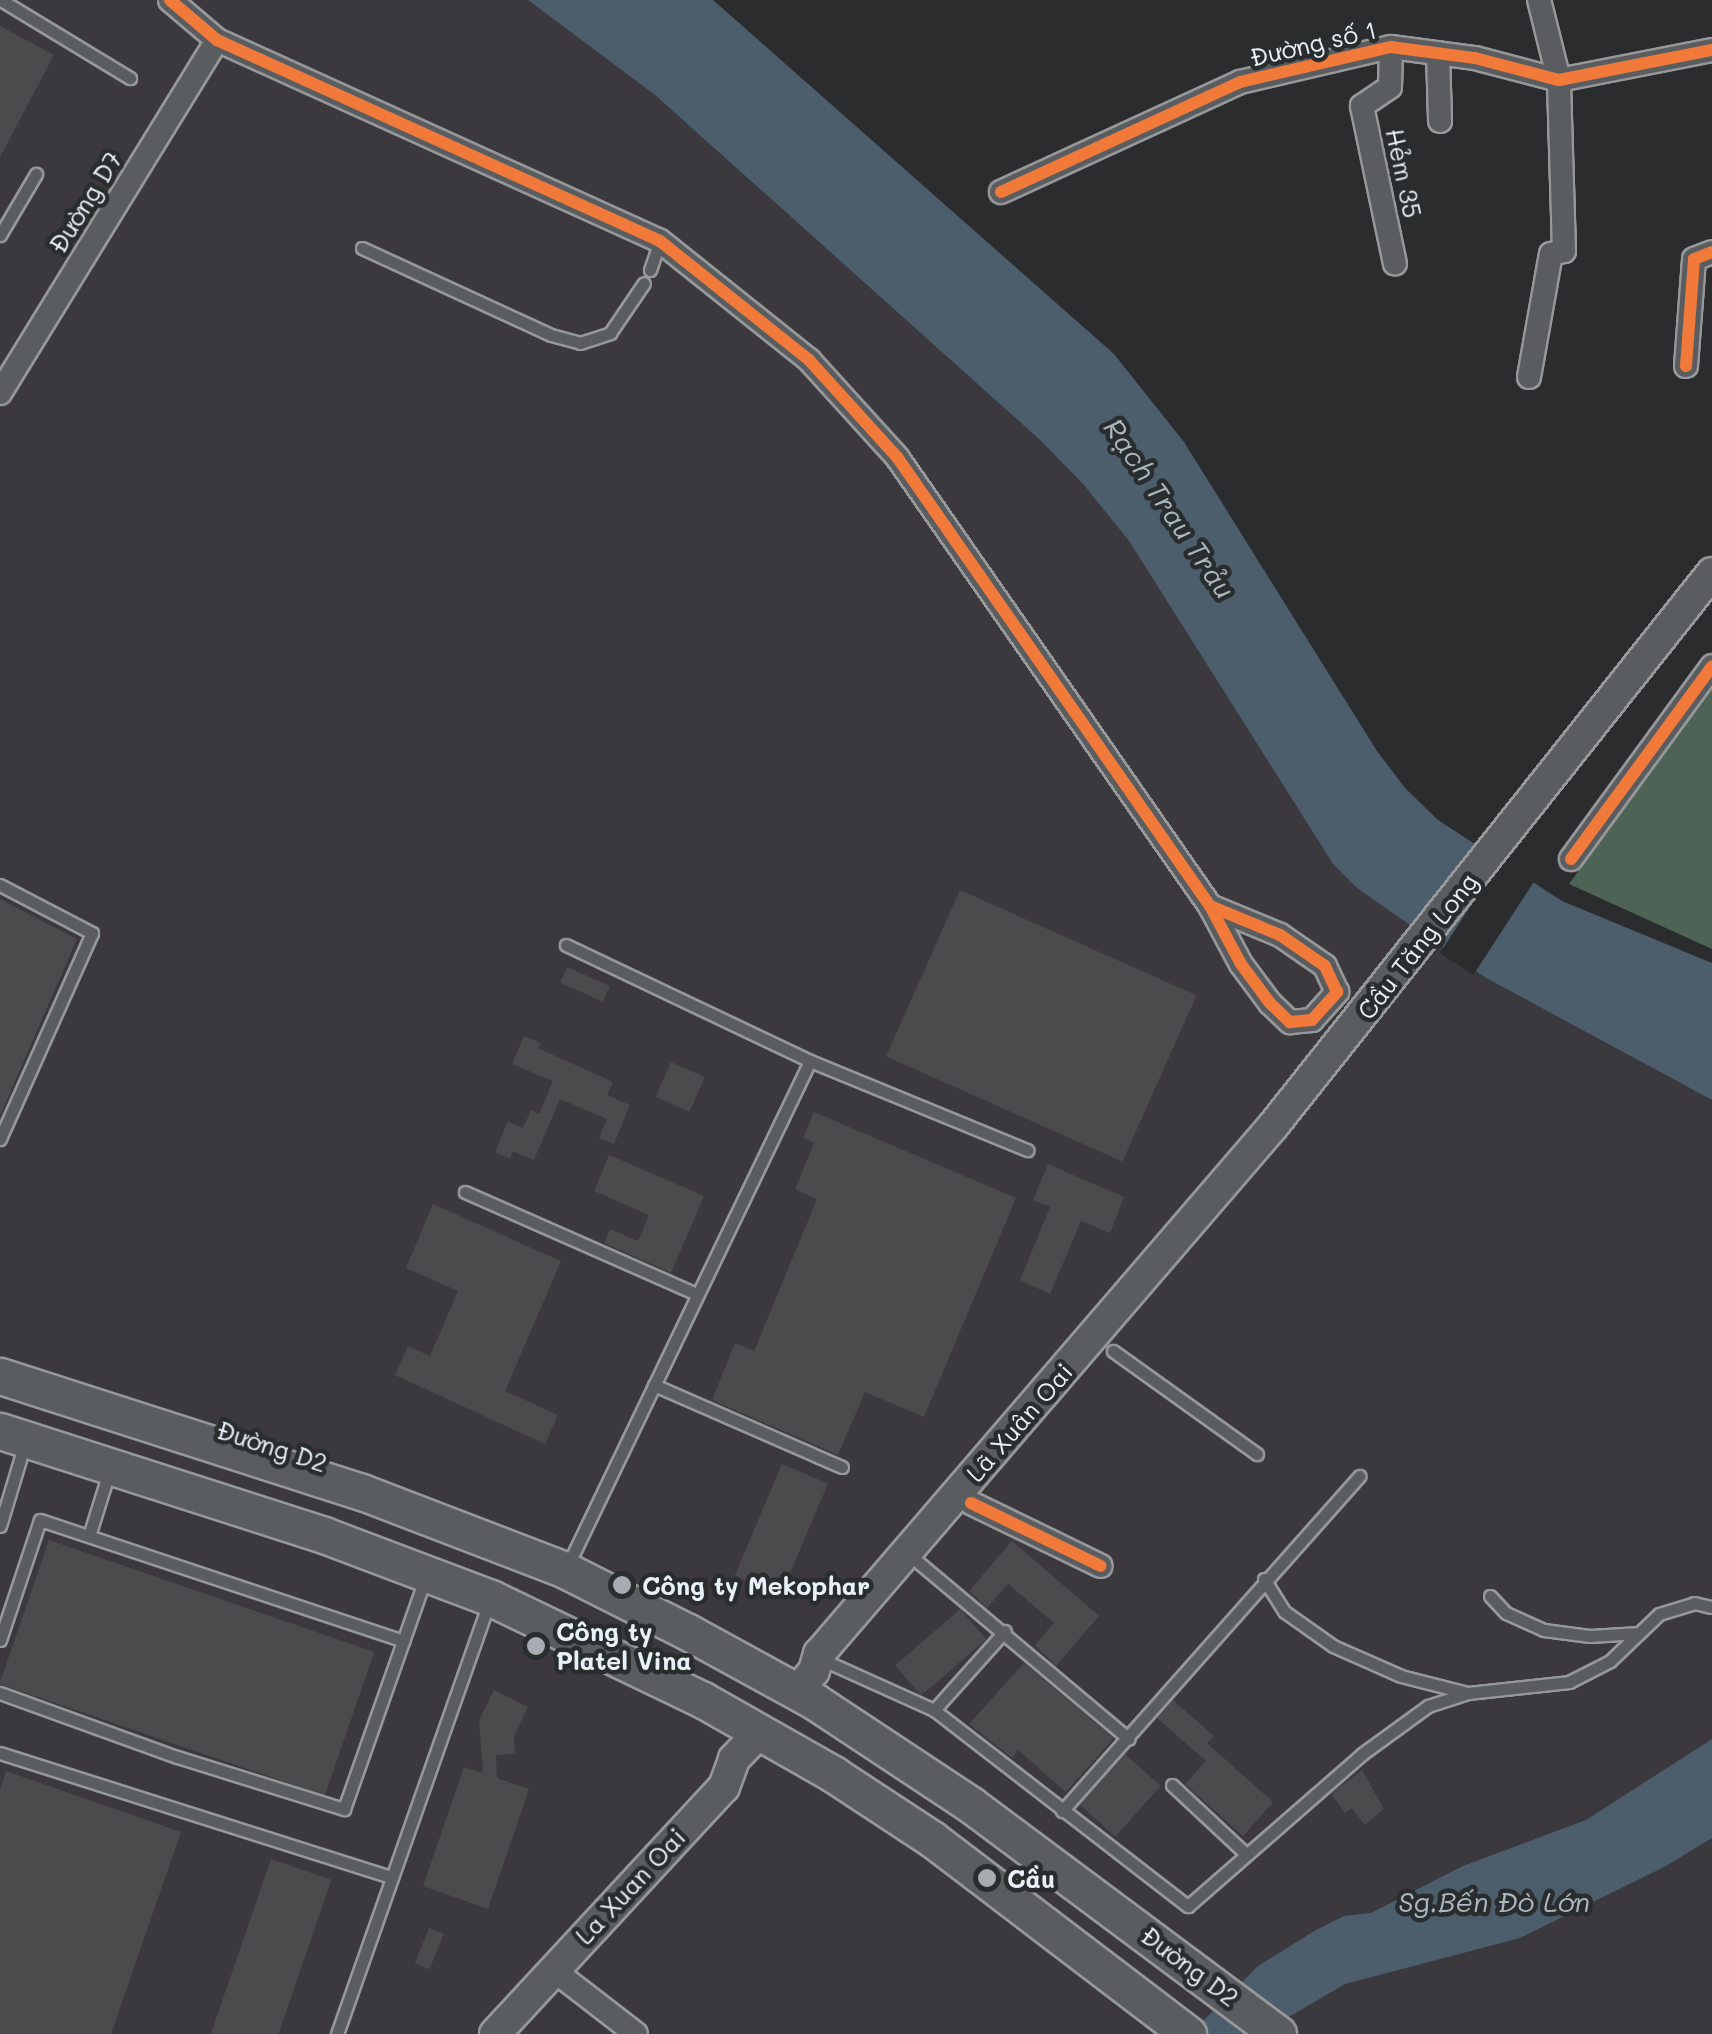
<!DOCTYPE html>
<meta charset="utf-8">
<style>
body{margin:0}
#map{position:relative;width:1712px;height:2034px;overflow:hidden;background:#2b2c2d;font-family:Mali,sans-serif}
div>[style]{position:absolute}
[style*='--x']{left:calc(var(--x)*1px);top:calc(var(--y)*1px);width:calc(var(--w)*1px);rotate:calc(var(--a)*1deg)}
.built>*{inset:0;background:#3b393d}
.green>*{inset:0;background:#4c6355}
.water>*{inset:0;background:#4c5e6c}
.pier>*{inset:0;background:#2b2c2d;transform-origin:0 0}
.building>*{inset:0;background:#4b4a4c;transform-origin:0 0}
.roads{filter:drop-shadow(2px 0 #96989a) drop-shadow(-2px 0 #96989a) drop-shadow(0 2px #96989a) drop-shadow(0 -2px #96989a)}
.service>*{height:11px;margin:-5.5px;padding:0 5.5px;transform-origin:5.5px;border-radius:5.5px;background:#5a5d60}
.minor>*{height:22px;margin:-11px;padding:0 11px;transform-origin:11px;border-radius:11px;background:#5a5d60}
.secondary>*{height:30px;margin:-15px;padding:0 15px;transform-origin:15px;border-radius:15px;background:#5a5d60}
.primary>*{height:35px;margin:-17.5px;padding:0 17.5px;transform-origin:17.5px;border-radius:17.5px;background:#5a5d60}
.cycleway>*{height:12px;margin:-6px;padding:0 6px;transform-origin:6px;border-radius:6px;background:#f17a3a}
.dots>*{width:28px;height:28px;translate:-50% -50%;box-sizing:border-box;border:5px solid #2a2d2e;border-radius:50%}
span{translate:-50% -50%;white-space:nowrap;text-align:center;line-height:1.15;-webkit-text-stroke:9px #2a2d2e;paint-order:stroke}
.street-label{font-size:25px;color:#e8f1f8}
.poi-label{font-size:25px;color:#e8f1f8;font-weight:700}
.left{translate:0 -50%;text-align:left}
.water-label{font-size:28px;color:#abb8c2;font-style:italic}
</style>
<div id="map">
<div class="built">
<div style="clip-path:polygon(0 0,528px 0,655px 95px,1039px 439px,1083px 484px,1129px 541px,1333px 864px,1486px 978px,1712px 1100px,1712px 2034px,0 2034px)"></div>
</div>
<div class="green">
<div style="clip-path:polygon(1712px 689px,1712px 949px,1569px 884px)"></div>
</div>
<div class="water">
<div style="clip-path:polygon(528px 0,713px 0,1114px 354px,1184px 442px,1377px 751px,1405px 788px,1438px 820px,1562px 901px,1712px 963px,1712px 1100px,1486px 978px,1357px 888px,1333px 864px,1129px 541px,1083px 484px,1039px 439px,655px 95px)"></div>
<div style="clip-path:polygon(1712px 1739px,1712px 1838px,1666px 1866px,1520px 1938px,1345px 1984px,1260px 2034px,1190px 2034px,1258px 1966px,1316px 1930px,1344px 1916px,1371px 1913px,1463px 1866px,1586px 1820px)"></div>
</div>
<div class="pier">
<div style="left:1503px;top:856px;width:40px;height:116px;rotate:33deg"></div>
</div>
<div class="building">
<div style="clip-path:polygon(0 26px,54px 55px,0 157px)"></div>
<div style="left:960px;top:890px;width:259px;height:182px;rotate:24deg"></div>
<div style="clip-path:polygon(0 899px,77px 939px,0 1116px)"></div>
<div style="left:567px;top:967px;width:47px;height:17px;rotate:24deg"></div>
<div style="clip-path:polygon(524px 1036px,541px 1043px,538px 1048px,613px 1082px,607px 1095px,630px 1105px,614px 1144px,599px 1138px,607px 1119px,560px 1099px,534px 1160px,513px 1151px,510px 1159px,495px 1152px,508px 1121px,523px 1128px,531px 1110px,539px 1114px,553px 1081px,512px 1064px)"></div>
<div style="left:671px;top:1062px;width:37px;height:38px;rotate:24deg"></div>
<div style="clip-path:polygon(814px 1112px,1016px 1198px,924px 1417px,865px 1392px,838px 1455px,712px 1400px,735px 1343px,754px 1351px,817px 1199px,795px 1189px,814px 1143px,803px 1138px)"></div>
<div style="clip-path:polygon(609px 1155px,704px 1196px,671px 1273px,604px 1243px,610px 1229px,638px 1241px,649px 1215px,594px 1191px)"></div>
<div style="clip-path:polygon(1048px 1164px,1124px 1197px,1110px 1233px,1081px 1221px,1050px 1294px,1020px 1280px,1050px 1207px,1033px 1200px)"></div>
<div style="clip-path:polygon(433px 1204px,561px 1261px,505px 1391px,558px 1415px,545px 1444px,395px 1375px,408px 1346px,430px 1356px,458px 1291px,406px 1268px)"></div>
<div style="left:782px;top:1464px;width:50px;height:121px;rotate:23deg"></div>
<div style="left:49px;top:1540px;width:344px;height:152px;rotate:19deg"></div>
<div style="clip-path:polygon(1012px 1541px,1099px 1616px,1056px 1666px,1035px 1645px,1054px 1623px,1008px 1584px,987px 1608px,969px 1591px)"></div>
<div style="left:960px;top:1609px;width:40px;height:86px;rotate:49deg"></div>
<div style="clip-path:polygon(1024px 1663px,1114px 1738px,1066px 1792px,1018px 1750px,1012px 1758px,969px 1724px)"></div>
<div style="clip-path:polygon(494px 1690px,528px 1707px,514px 1736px,515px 1754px,496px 1755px,497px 1778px,529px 1789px,488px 1909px,423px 1886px,464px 1767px,483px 1773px,479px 1721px)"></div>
<div style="clip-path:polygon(1173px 1700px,1214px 1736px,1207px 1743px,1273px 1802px,1243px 1836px,1185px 1784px,1206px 1761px,1157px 1718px)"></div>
<div style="left:1125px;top:1754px;width:48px;height:68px;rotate:42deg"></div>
<div style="clip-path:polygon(1362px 1770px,1384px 1809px,1365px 1825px,1352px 1808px,1345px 1813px,1331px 1794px)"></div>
<div style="clip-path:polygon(6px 1771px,181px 1832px,111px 2034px,0 2034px,0 1790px)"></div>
<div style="left:271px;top:1859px;width:64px;height:185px;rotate:19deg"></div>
<div style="left:429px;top:1928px;width:16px;height:38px;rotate:22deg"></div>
</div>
<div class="roads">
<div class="service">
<div style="--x:1;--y:0;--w:151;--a:31.2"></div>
<div style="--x:0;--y:235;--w:71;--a:-59.5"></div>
<div style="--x:362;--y:248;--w:208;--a:24.7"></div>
<div style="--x:551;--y:335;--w:30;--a:15"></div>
<div style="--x:580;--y:343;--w:32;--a:-18"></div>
<div style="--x:610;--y:333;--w:60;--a:-55.8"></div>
<div style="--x:650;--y:270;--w:31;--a:-71"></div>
<div style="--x:0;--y:885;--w:104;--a:27.6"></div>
<div style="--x:92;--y:933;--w:226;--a:114.1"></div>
<div style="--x:566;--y:945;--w:270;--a:25.4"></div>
<div style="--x:465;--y:1192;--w:253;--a:23.8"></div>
<div style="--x:1113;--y:1351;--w:177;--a:35.6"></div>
<div style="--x:654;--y:1385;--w:205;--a:23.6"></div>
<div style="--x:0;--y:1526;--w:87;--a:-73.2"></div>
<div style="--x:89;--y:1536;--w:70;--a:-72.6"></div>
<div style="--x:918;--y:1562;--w:275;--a:40"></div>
<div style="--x:567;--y:1567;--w:561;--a:-64.35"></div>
<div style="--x:810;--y:1061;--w:235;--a:22.3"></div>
<div style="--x:1264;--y:1579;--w:39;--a:58"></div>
<div style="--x:1285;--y:1612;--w:59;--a:35.3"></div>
<div style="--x:1333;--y:1646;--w:74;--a:23.8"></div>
<div style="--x:1401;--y:1676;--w:65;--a:14.3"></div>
<div style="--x:1490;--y:1596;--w:23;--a:47"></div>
<div style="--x:1506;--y:1613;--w:42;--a:24.1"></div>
<div style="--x:1544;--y:1630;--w:46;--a:7.4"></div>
<div style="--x:1590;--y:1636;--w:49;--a:-3.5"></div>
<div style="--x:0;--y:1640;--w:126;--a:-71.6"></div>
<div style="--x:40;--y:1520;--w:383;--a:18.4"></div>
<div style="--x:832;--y:1664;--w:112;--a:24.3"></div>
<div style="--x:934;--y:1710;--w:321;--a:37.7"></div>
<div style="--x:1188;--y:1906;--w:231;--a:-41.1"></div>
<div style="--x:1362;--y:1754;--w:82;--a:-36"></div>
<div style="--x:1428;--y:1706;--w:42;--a:-18"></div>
<div style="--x:1468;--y:1693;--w:102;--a:-6.2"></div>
<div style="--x:1569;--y:1682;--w:46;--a:-27.1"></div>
<div style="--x:1610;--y:1661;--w:68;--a:-43.8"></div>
<div style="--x:1659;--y:1614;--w:37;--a:-17"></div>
<div style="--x:1694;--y:1603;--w:18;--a:13"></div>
<div style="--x:0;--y:1693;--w:188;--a:19.9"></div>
<div style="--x:177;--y:1757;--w:175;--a:17.3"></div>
<div style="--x:344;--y:1809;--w:244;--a:-70.6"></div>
<div style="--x:934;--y:1710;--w:106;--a:-48.1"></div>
<div style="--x:0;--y:1753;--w:411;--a:17.6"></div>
<div style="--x:1172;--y:1785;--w:100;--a:43"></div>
<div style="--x:1062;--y:1811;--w:448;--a:-48.4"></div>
<div style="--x:337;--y:2034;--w:458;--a:-70.6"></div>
</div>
<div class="minor">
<div style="--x:170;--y:0;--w:62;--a:40.4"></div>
<div style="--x:217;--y:40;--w:486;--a:24.4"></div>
<div style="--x:660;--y:241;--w:191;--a:38.6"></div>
<div style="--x:809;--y:360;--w:131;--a:47.8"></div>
<div style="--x:897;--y:457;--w:547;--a:55.12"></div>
<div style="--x:1210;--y:906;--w:66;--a:61.9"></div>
<div style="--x:1241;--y:964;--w:49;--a:53.4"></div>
<div style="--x:1270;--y:1003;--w:28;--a:44"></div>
<div style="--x:1290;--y:1022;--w:22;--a:-5"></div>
<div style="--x:1312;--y:1020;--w:38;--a:-48"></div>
<div style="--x:1337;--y:992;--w:29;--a:-115"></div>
<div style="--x:1325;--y:966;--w:55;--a:-145.4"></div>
<div style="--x:1280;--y:935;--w:76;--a:-157.5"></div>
<div style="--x:1391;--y:47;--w:40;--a:91.4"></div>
<div style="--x:1390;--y:87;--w:34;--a:146"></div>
<div style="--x:1362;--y:106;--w:161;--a:78.2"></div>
<div style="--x:1438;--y:53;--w:68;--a:88.3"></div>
<div style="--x:1001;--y:192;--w:263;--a:-24.7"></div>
<div style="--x:1240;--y:82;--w:155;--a:-13.1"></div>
<div style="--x:1391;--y:47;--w:85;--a:7.5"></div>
<div style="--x:1475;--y:58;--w:87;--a:14.7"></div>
<div style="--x:1559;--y:80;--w:156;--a:-11.1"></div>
<div style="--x:1686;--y:366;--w:107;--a:-85.7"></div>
<div style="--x:1694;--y:259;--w:19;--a:-21"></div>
<div style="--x:1529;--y:377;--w:125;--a:-79.9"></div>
<div style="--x:1551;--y:254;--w:13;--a:-13"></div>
<div style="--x:1564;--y:251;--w:171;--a:-91.7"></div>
<div style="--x:1559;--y:80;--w:82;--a:-104"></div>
<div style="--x:0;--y:393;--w:414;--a:-58.4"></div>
<div style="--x:1571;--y:859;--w:239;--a:-53.8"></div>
<div style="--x:971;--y:1503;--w:144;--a:25.9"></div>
<div style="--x:552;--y:1969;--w:106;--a:37.7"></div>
</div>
<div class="secondary">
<div style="--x:796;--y:1693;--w:28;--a:-51"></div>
<div style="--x:814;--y:1671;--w:18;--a:-74"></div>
<div style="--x:819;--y:1654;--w:696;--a:-49.31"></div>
<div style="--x:1273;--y:1126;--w:706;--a:-51.56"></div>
<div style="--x:495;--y:2034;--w:337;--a:-47.2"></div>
<div style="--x:724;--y:1787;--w:30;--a:-70"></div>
<div style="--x:734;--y:1759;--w:35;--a:-46"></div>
</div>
<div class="primary">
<div style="--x:0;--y:1376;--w:380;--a:17.8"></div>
<div style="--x:362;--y:1492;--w:217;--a:21"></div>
<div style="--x:565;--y:1570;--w:138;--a:26.8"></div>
<div style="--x:688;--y:1632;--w:144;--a:28.7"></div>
<div style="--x:814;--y:1701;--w:188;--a:33.5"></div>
<div style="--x:971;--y:1805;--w:383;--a:36.7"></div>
<div style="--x:0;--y:1431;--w:340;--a:17.8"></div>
<div style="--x:324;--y:1535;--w:178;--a:20.7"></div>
<div style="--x:491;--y:1598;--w:235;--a:25.7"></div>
<div style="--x:703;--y:1700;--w:150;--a:29.6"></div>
<div style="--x:833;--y:1774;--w:118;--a:33.3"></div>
<div style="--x:932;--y:1839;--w:322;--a:37.3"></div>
</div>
</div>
<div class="cycleway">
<div style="--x:170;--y:0;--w:62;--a:40.4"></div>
<div style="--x:217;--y:40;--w:486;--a:24.4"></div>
<div style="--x:660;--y:241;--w:191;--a:38.6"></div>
<div style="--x:809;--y:360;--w:131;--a:47.8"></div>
<div style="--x:897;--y:457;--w:547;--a:55.12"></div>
<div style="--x:1210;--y:906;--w:66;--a:61.9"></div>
<div style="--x:1241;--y:964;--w:49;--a:53.4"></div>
<div style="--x:1270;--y:1003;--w:28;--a:44"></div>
<div style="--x:1290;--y:1022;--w:22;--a:-5"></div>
<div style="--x:1312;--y:1020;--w:38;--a:-48"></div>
<div style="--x:1337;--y:992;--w:29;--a:-115"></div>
<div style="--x:1325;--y:966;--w:55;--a:-145.4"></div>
<div style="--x:1280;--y:935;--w:76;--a:-157.5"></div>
<div style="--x:1001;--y:192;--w:263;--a:-24.7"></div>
<div style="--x:1240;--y:82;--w:155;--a:-13.1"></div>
<div style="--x:1391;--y:47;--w:85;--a:7.5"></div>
<div style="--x:1475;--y:58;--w:87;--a:14.7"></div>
<div style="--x:1559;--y:80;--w:156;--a:-11.1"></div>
<div style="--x:1686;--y:366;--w:107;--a:-85.7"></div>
<div style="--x:1694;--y:259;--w:19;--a:-21"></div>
<div style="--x:1571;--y:859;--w:239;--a:-53.8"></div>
<div style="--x:971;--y:1503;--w:144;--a:25.9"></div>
</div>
<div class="dots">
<div style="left:622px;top:1585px;background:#a6acb1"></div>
<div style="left:536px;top:1646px;background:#a6acb1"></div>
<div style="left:987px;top:1878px;background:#a6acb1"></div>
</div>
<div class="street-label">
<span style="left:1313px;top:43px;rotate:-13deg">Đường số 1</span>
<span style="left:1404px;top:173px;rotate:78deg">Hẻm 35</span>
<span style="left:85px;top:202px;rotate:-58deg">Đường D7</span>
<span style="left:1417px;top:946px;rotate:-52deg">Cầu Tăng Long</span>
<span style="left:1019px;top:1422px;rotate:-49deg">Lã Xuân Oai</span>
<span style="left:272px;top:1446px;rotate:18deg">Đường D2</span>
<span style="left:630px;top:1886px;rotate:-47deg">La Xuan Oai</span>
<span style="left:1190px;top:1966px;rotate:37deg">Đường D2</span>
</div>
<div class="poi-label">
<span class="left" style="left:642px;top:1585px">Công ty Mekophar</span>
<span class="left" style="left:556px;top:1646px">Công ty<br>Platel Vina</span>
<span class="left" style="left:1007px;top:1878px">Cầu</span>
</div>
<div class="water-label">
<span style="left:1170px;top:508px;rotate:56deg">Rạch Trau Trảu</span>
<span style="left:1494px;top:1901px">Sg.Bến Đò Lớn</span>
</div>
</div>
